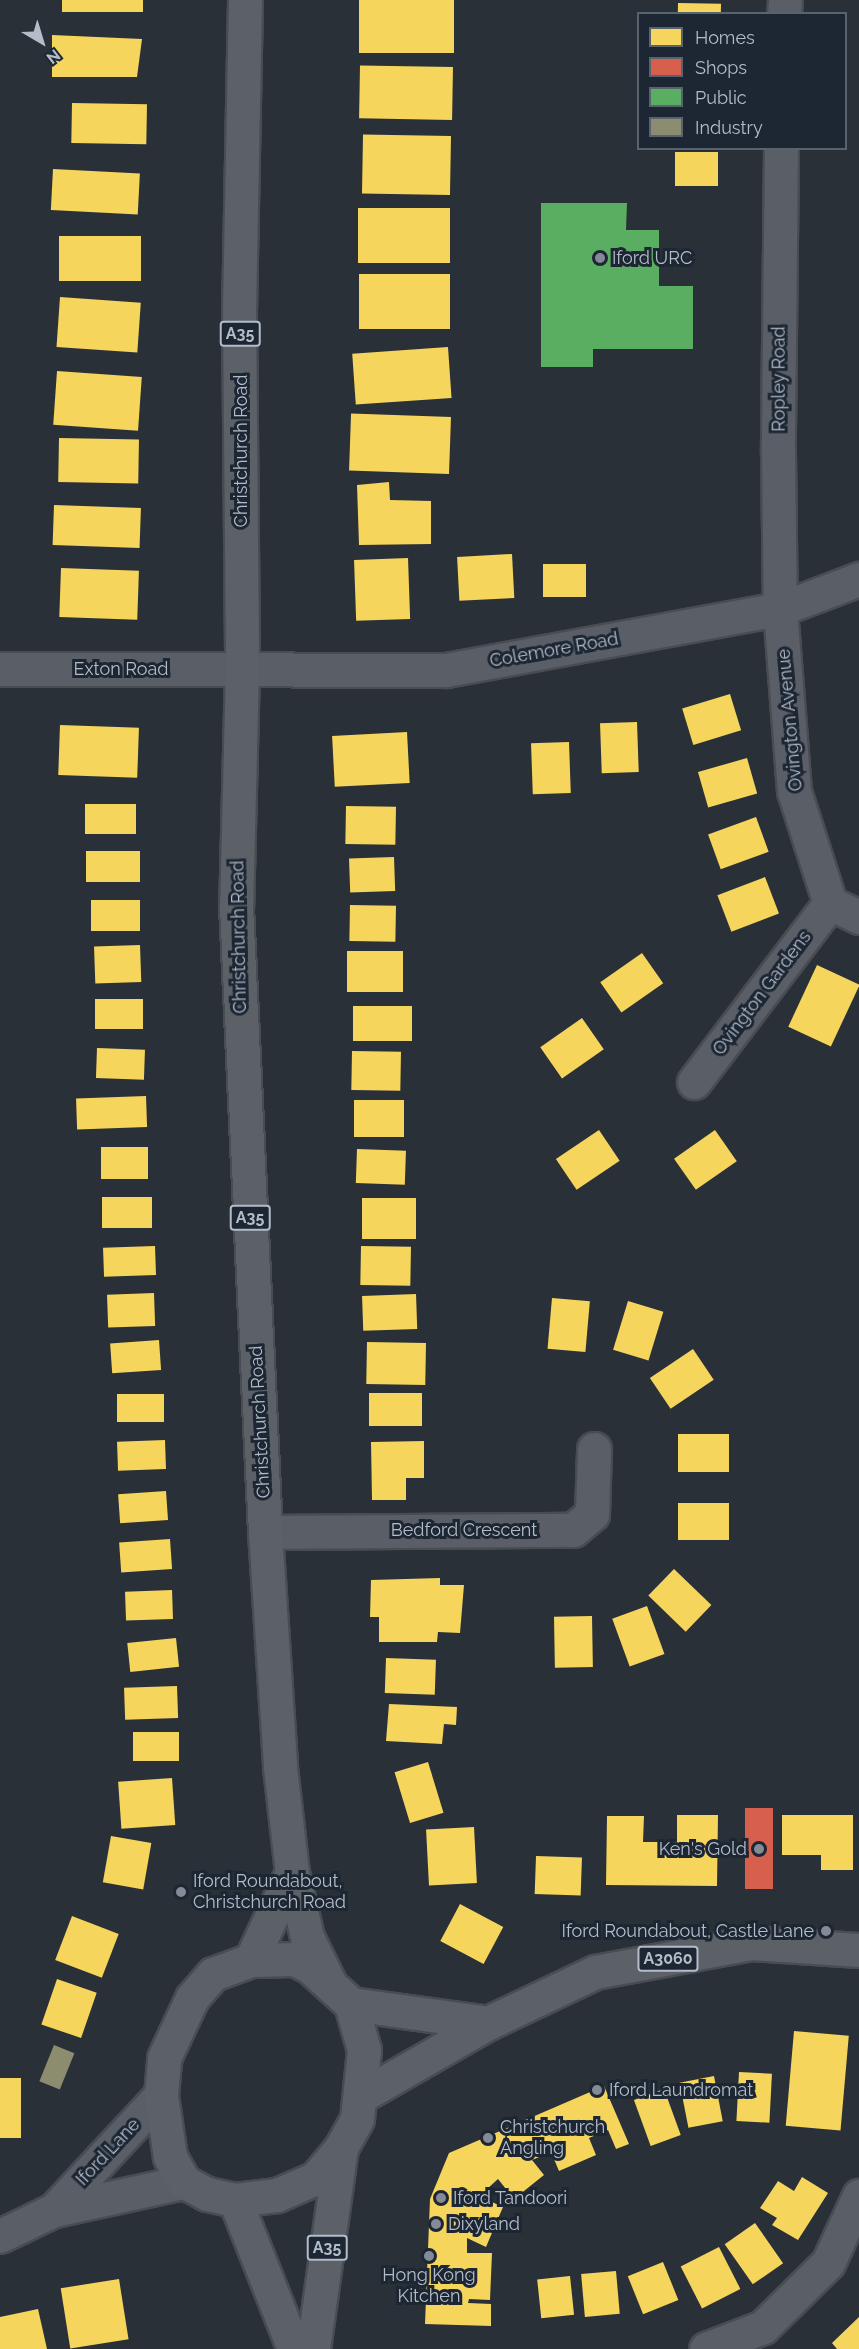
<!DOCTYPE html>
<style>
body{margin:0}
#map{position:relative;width:859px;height:2349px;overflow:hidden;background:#2a3038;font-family:Raleway,sans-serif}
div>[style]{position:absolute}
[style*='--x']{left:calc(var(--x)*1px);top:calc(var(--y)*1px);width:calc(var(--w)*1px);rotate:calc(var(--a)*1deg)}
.homes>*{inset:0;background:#f6d55c;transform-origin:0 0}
.shops>*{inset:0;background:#d6604d;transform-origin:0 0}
.public>*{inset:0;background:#5aae61}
.industry>*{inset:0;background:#8c8c6e;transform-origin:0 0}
.roads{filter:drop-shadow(2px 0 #484c53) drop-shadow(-2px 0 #484c53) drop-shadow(0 2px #484c53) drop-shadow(0 -2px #484c53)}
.minor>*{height:33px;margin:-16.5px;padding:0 16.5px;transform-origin:16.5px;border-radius:16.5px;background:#5a5e66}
.tertiary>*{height:33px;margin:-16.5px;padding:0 16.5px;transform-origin:16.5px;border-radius:16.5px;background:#5a5e66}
.primary>*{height:33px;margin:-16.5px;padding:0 16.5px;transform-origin:16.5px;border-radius:16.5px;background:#5c6168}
.dots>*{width:16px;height:16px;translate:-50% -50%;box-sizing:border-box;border:3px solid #1d2633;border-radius:50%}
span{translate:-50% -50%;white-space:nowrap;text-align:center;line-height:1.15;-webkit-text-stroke:6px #1d2633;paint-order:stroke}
.shield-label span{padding:2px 4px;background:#1d2633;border:2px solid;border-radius:4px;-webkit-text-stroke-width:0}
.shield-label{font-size:16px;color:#b4bcc9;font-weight:700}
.poi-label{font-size:18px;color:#b4bcc9}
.left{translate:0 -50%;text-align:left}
.right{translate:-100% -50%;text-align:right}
.street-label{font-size:18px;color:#b4bcc9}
.legend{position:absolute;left:637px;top:12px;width:210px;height:138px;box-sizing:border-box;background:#1d2633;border:2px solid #59626f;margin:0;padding:8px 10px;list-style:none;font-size:18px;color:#b4bcc9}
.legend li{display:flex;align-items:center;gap:12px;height:30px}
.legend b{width:30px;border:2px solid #59626f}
.north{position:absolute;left:12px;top:12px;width:60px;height:60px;-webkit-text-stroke:4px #1d2633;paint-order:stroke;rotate:142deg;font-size:16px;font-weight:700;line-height:24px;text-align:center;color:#b4bcc9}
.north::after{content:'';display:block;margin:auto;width:21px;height:27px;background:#b4bcc9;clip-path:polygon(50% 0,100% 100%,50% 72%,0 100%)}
</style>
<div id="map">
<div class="homes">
<div style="left:62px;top:0;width:81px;height:12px"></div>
<div style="left:359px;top:0;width:95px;height:53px"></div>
<div style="left:678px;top:3px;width:43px;height:11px;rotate:1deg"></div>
<div style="clip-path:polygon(52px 35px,142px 39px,137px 77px,52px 77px)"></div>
<div style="left:453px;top:67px;width:53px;height:93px;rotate:91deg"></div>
<div style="left:72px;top:103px;width:75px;height:40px;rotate:1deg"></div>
<div style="left:451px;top:136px;width:59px;height:88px;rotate:91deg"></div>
<div style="left:675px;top:152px;width:43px;height:34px"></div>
<div style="left:53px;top:169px;width:87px;height:41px;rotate:3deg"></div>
<div style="left:358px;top:208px;width:92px;height:55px"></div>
<div style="left:59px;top:236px;width:82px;height:45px"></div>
<div style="left:450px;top:274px;width:55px;height:91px;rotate:90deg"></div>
<div style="left:60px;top:297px;width:81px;height:50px;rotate:4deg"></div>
<div style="left:448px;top:347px;width:51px;height:96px;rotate:86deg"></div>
<div style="left:57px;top:371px;width:85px;height:54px;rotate:4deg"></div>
<div style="left:451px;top:417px;width:57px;height:100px;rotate:92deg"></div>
<div style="left:59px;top:438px;width:80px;height:44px;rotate:1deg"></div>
<div style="clip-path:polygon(389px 482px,390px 500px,431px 501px,431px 544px,359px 545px,357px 485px)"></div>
<div style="left:54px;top:505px;width:87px;height:40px;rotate:2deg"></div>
<div style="left:512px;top:554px;width:44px;height:55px;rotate:87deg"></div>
<div style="left:408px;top:558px;width:61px;height:54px;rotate:88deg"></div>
<div style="left:543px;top:564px;width:43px;height:33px"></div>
<div style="left:61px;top:568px;width:78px;height:49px;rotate:2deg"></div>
<div style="left:730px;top:694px;width:38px;height:50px;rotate:73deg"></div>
<div style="left:637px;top:722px;width:50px;height:37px;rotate:88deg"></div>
<div style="left:60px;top:725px;width:79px;height:50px;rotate:2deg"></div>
<div style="left:407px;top:732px;width:51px;height:75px;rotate:87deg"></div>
<div style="left:569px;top:742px;width:51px;height:38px;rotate:88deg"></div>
<div style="left:747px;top:758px;width:37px;height:51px;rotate:74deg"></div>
<div style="left:85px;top:804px;width:51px;height:30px"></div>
<div style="left:346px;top:806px;width:50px;height:38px;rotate:1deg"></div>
<div style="left:756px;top:817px;width:37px;height:51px;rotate:70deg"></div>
<div style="left:140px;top:851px;width:31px;height:54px;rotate:90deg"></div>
<div style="left:394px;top:857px;width:34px;height:45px;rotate:88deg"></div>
<div style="left:765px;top:877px;width:39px;height:51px;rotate:69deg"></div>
<div style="left:140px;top:900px;width:31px;height:49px;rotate:90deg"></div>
<div style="left:350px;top:905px;width:46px;height:36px;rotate:1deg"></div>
<div style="left:140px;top:945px;width:37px;height:46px;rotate:88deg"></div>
<div style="left:347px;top:951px;width:56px;height:41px"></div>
<div style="left:642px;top:953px;width:37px;height:51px;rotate:55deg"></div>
<div style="left:817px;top:965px;width:47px;height:68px;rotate:25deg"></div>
<div style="left:95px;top:999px;width:48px;height:30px"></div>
<div style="left:353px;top:1006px;width:59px;height:35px"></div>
<div style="left:582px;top:1018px;width:38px;height:51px;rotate:55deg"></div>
<div style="left:97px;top:1048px;width:48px;height:30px;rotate:2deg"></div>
<div style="left:352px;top:1051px;width:49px;height:39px;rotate:1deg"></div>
<div style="left:146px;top:1096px;width:31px;height:70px;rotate:88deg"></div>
<div style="left:404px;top:1100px;width:37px;height:50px;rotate:90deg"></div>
<div style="left:599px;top:1130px;width:37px;height:52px;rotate:56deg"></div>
<div style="left:715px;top:1130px;width:38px;height:50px;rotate:55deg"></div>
<div style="left:148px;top:1147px;width:32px;height:47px;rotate:90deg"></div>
<div style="left:357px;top:1149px;width:49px;height:34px;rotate:2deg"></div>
<div style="left:152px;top:1197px;width:31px;height:50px;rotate:90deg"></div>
<div style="left:362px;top:1198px;width:54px;height:41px"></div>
<div style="left:155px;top:1246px;width:29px;height:52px;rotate:88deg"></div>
<div style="left:361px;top:1246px;width:50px;height:39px;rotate:1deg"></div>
<div style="left:154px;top:1293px;width:33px;height:47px;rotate:88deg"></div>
<div style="left:416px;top:1294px;width:35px;height:54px;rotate:88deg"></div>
<div style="left:552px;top:1298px;width:38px;height:51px;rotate:5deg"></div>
<div style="left:628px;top:1301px;width:37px;height:51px;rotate:17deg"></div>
<div style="left:159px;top:1340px;width:30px;height:49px;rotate:86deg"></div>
<div style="left:367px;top:1342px;width:59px;height:42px;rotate:1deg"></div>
<div style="left:693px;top:1349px;width:37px;height:52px;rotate:56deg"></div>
<div style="left:369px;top:1393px;width:53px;height:33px"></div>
<div style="left:164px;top:1394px;width:28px;height:47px;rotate:90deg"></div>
<div style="left:678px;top:1434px;width:51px;height:38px"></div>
<div style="left:165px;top:1440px;width:29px;height:48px;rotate:88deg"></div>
<div style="clip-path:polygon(424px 1441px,424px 1478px,406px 1478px,406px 1500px,372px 1500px,371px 1442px)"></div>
<div style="left:166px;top:1491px;width:29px;height:48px;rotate:86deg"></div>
<div style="left:729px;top:1503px;width:37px;height:51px;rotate:90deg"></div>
<div style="left:170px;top:1539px;width:30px;height:51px;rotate:86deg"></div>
<div style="left:674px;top:1569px;width:52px;height:37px;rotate:44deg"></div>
<div style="clip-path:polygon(440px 1578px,440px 1585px,464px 1585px,460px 1633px,438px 1632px,437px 1642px,379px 1642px,379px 1617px,370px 1617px,371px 1580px)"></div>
<div style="left:172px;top:1590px;width:29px;height:47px;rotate:88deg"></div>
<div style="left:647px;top:1606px;width:51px;height:37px;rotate:70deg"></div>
<div style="left:592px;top:1616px;width:51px;height:38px;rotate:89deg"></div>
<div style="left:176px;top:1638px;width:29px;height:49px;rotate:84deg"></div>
<div style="left:386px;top:1658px;width:50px;height:35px;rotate:2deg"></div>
<div style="left:177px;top:1686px;width:32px;height:53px;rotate:88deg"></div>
<div style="clip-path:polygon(389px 1704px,457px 1707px,456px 1725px,444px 1724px,442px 1744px,386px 1741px)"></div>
<div style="left:179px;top:1732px;width:29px;height:46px;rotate:90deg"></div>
<div style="left:428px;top:1762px;width:53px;height:35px;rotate:73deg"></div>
<div style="left:172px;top:1778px;width:47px;height:54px;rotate:86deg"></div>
<div style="clip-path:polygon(677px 1815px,718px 1815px,717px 1886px,606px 1885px,607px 1816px,644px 1816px,643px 1842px,677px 1842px)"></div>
<div style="clip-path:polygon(782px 1815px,853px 1815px,853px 1870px,821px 1870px,821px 1855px,782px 1855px)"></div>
<div style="left:474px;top:1827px;width:56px;height:48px;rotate:87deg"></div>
<div style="left:111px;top:1836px;width:41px;height:47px;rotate:10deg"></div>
<div style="left:536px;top:1856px;width:46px;height:38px;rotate:2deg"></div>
<div style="left:460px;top:1904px;width:49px;height:42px;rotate:28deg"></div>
<div style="left:72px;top:1916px;width:50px;height:47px;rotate:21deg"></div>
<div style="left:57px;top:1979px;width:42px;height:48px;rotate:19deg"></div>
<div style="left:794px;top:2031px;width:55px;height:95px;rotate:5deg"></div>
<div style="left:739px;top:2072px;width:33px;height:49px;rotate:3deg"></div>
<div style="left:714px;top:2076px;width:46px;height:35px;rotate:79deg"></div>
<div style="left:0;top:2078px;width:21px;height:60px"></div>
<div style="clip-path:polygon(604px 2086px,629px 2144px,616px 2149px,608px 2130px,589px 2138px,596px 2155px,559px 2171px,551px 2152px,532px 2160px,544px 2175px,514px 2199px,498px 2179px,487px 2189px,483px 2198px,503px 2207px,486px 2247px,467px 2238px,467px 2253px,492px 2253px,490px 2300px,469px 2299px,468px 2303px,491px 2304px,491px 2326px,425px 2324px,430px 2199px,449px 2153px)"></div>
<div style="left:664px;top:2089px;width:49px;height:32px;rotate:70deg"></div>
<div style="clip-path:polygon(802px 2177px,828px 2193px,798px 2240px,772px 2225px,777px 2218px,760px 2208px,778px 2181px,794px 2191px)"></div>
<div style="left:755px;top:2223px;width:49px;height:37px;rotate:55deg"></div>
<div style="left:719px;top:2247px;width:47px;height:43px;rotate:63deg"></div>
<div style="left:663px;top:2262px;width:41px;height:38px;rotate:68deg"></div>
<div style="left:616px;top:2271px;width:43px;height:35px;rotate:85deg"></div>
<div style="left:570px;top:2276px;width:39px;height:33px;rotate:84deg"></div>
<div style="left:119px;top:2279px;width:61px;height:59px;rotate:81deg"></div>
<div style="clip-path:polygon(38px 2309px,47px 2349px,0 2349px,0 2317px)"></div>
<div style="clip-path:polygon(859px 2317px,859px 2349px,837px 2349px,832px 2343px)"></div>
</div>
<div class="shops">
<div style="left:745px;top:1808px;width:28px;height:81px"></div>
</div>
<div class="public">
<div style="clip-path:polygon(541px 203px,627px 203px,626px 230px,659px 230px,659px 286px,693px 286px,693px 349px,593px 349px,593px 367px,541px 367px)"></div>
</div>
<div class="industry">
<div style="left:54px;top:2045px;width:22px;height:39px;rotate:22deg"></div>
</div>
<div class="roads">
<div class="minor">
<div style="--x:784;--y:14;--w:14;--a:-86"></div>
<div style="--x:781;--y:148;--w:305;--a:90.6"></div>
<div style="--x:778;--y:453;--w:156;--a:89.3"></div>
<div style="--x:780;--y:609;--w:183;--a:85.6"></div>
<div style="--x:794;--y:791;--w:118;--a:72.2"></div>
<div style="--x:830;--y:903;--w:32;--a:26"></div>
<div style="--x:0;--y:669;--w:446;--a:0.1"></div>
<div style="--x:446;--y:670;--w:340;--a:-10.4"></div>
<div style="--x:780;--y:609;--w:85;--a:-20.8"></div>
<div style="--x:694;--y:1082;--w:225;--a:-52.8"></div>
<div style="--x:265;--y:1532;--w:308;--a:-0.4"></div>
<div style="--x:573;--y:1530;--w:25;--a:-40"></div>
<div style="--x:592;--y:1514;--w:65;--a:-88.2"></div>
<div style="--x:706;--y:2349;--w:61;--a:-21.1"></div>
<div style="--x:763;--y:2327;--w:91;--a:-44.6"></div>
<div style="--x:828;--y:2263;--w:74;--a:-65.2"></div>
</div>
<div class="tertiary">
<div style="--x:54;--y:2210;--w:157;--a:-47.1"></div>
<div style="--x:0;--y:2236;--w:60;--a:-25.7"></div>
<div style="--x:54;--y:2210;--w:133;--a:-12.2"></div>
</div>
<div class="primary">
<div style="--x:245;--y:0;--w:309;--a:91.1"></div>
<div style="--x:239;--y:309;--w:359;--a:89.5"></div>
<div style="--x:242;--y:668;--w:238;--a:91.4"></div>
<div style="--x:236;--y:906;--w:627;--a:87.35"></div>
<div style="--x:265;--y:1532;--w:235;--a:86.3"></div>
<div style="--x:280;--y:1767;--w:106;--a:83.5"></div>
<div style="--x:292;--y:1872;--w:67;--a:77"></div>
<div style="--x:307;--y:1937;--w:52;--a:63.9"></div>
<div style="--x:294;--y:1959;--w:17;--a:25"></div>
<div style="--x:309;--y:1966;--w:57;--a:42.1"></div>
<div style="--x:351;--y:2004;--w:48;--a:74.2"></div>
<div style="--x:364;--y:2050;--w:69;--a:95.8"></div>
<div style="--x:357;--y:2119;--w:33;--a:119"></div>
<div style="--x:341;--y:2148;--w:39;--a:130"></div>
<div style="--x:316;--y:2178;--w:43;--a:156.4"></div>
<div style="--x:277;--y:2195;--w:42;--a:173.2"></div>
<div style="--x:235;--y:2200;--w:29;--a:-168"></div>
<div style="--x:207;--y:2194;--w:26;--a:-152"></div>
<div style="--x:184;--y:2182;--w:29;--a:-119"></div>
<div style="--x:170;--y:2157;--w:63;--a:-98.3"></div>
<div style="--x:161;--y:2095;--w:37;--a:-85"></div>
<div style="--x:164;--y:2058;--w:66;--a:-65"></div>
<div style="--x:192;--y:1998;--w:32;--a:-49"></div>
<div style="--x:213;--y:1974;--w:40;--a:-20.2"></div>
<div style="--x:251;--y:1960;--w:43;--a:-1.3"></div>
<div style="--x:251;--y:1960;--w:97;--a:-65"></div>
<div style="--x:351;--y:2004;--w:138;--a:7.9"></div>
<div style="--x:361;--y:2096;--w:146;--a:-29.9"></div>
<div style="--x:488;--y:2023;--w:119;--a:-25.5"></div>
<div style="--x:595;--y:1972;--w:159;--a:-10.5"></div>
<div style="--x:751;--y:1943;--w:108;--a:3.7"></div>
<div style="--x:235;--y:2200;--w:160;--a:68.4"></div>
<div style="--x:313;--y:2349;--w:203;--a:-82.1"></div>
</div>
</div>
<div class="dots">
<div style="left:600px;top:258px;background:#848b96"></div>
<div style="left:759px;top:1849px;background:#848b96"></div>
<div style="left:181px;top:1892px;background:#848b96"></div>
<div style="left:826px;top:1931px;background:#848b96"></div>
<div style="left:597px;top:2090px;background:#848b96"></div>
<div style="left:488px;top:2138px;background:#848b96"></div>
<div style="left:441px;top:2198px;background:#848b96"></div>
<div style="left:436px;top:2224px;background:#848b96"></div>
<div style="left:429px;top:2256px;background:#848b96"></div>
</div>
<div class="shield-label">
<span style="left:240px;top:334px">A35</span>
<span style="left:250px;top:1218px">A35</span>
<span style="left:668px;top:1959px">A3060</span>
<span style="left:327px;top:2248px">A35</span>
</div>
<div class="poi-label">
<span class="left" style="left:612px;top:258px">Iford URC</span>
<span class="right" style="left:747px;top:1849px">Ken's Gold</span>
<span class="left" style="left:193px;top:1892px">Iford Roundabout,<br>Christchurch Road</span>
<span class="right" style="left:814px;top:1931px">Iford Roundabout, Castle Lane</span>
<span class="left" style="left:609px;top:2090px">Iford Laundromat</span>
<span class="left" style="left:500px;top:2138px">Christchurch<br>Angling</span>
<span class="left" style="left:453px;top:2198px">Iford Tandoori</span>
<span class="left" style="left:448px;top:2224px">Dixyland</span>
<span style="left:429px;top:2286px">Hong Kong<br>Kitchen</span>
</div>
<div class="street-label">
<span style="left:779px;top:379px;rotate:-90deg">Ropley Road</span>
<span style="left:241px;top:451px;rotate:-90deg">Christchurch Road</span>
<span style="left:554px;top:650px;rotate:-10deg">Colemore Road</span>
<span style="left:121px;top:669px">Exton Road</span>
<span style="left:790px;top:720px;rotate:-95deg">Ovington Avenue</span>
<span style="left:239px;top:937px;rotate:-91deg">Christchurch Road</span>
<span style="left:762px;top:993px;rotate:-53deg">Ovington Gardens</span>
<span style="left:260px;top:1422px;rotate:-93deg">Christchurch Road</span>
<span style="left:464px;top:1530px">Bedford Crescent</span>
<span style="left:108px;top:2152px;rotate:-47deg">Iford Lane</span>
</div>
<ul class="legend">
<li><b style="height:16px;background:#f6d55c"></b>Homes</li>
<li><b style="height:16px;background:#d6604d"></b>Shops</li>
<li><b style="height:16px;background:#5aae61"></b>Public</li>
<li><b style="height:16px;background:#8c8c6e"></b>Industry</li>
</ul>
<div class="north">N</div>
</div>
